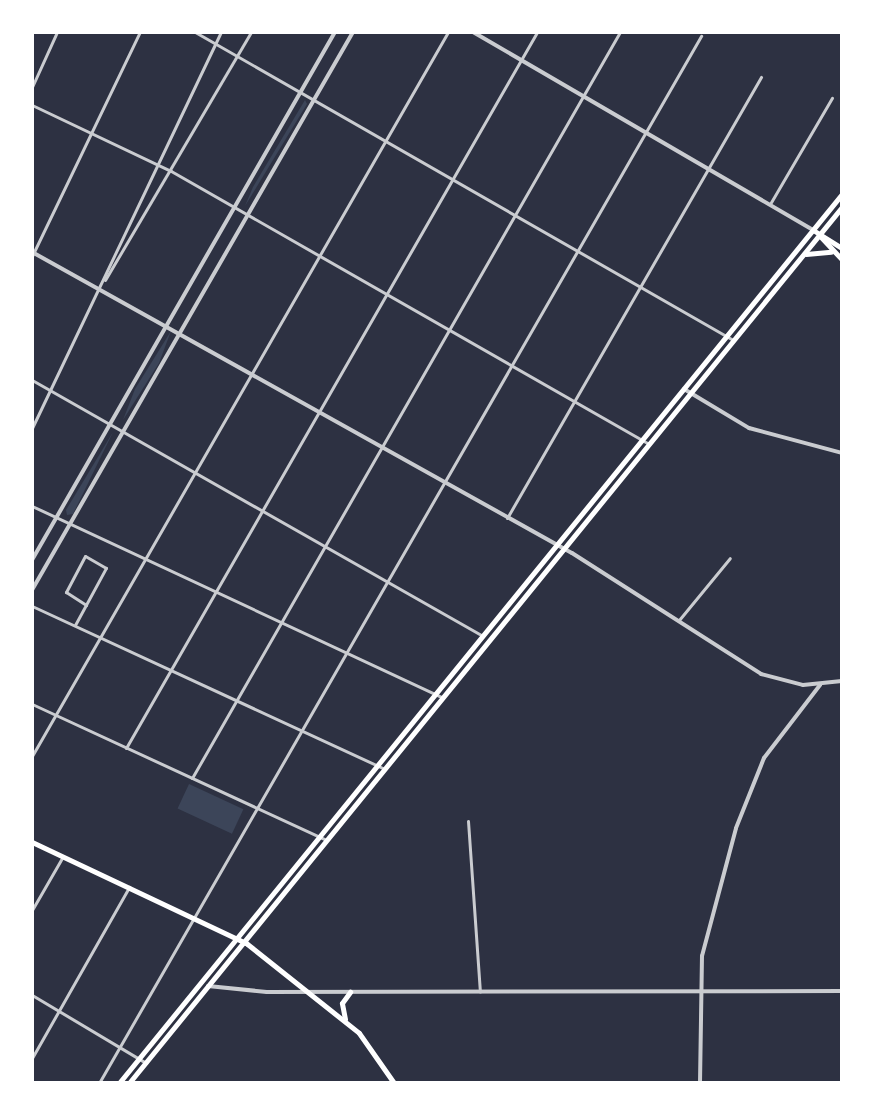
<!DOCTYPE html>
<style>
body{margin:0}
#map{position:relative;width:874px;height:1115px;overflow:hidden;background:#2d3142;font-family:Poppins,sans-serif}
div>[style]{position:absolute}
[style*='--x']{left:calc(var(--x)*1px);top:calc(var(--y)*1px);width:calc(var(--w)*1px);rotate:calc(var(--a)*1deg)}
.green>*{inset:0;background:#3c4559;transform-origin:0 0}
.minor>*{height:3px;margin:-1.5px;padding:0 1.5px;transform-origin:1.5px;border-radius:1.5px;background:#caccd0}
.tertiary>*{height:4px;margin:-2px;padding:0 2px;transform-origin:2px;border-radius:2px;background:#caccd0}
.primary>*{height:5px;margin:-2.5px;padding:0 2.5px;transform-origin:2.5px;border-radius:2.5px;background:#fff}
span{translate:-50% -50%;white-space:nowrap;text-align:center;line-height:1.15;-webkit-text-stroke:6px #fff;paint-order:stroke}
.frame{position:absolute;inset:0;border:34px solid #fff;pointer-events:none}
</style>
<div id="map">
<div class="green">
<div style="clip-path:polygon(305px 100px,307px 104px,245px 206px,253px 187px)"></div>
<div style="clip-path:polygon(171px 331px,159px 363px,123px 420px,135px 389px)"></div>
<div style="clip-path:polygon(113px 432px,73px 514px,67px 515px,66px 510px)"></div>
<div style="left:189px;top:784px;width:60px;height:27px;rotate:25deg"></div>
</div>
<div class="minor">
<div style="--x:195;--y:32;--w:620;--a:29.79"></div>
<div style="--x:32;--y:87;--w:60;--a:-65.6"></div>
<div style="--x:32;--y:105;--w:154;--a:25.4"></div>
<div style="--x:171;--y:171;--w:550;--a:29.73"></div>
<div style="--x:770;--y:204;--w:123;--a:-59.7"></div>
<div style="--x:32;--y:256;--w:249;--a:-64.3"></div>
<div style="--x:105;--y:280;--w:288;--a:-59.5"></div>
<div style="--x:32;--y:380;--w:516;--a:29.59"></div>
<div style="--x:32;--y:428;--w:439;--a:-64.5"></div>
<div style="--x:32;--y:506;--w:452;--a:25"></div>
<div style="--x:507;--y:518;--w:509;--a:-60.06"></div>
<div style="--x:32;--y:606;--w:388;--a:24.8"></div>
<div style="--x:679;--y:620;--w:80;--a:-50.6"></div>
<div style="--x:75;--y:625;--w:65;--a:-61.5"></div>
<div style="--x:106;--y:568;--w:24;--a:-150"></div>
<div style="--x:85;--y:556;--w:41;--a:117.8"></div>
<div style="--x:66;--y:592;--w:24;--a:33"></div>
<div style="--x:32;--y:704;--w:324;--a:24.8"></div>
<div style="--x:126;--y:748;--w:826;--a:-60.14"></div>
<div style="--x:32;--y:756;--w:835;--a:-60.12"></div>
<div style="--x:192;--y:778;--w:860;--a:-60.16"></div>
<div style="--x:468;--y:821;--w:171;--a:86"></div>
<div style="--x:32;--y:910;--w:60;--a:-60"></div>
<div style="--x:32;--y:995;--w:133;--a:30.8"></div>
<div style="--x:32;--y:1058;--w:197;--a:-60.4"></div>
<div style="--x:99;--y:1083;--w:1208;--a:-60.1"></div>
</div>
<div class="tertiary">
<div style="--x:473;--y:32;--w:393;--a:30.2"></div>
<div style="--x:32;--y:252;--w:618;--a:29.14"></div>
<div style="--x:572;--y:553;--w:224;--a:32.6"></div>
<div style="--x:761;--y:674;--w:43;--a:14.7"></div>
<div style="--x:803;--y:685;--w:39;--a:-6"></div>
<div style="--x:684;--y:389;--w:76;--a:31"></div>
<div style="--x:749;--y:428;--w:96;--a:15"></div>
<div style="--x:32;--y:560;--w:609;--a:-60.15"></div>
<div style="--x:32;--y:590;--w:644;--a:-60.09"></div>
<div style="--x:208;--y:986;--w:59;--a:5.8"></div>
<div style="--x:267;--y:992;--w:575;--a:-0.1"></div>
<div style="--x:700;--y:1083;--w:127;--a:-89.1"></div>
<div style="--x:702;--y:956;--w:132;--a:-75.1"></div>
<div style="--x:736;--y:828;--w:75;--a:-68.2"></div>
<div style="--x:764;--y:758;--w:92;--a:-52.5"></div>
</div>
<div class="primary">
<div style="--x:813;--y:230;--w:34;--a:32"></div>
<div style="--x:820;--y:236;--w:33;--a:47"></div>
<div style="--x:806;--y:254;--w:25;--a:-5"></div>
<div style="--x:32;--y:842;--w:237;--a:25.3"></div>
<div style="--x:246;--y:943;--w:144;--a:38.5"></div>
<div style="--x:359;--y:1033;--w:61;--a:55"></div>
<div style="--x:345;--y:1019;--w:16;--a:-101"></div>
<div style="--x:342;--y:1003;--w:14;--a:-54"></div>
<div style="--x:119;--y:1083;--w:1146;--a:-50.88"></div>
<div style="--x:129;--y:1083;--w:1129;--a:-50.86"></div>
</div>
<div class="frame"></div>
</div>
